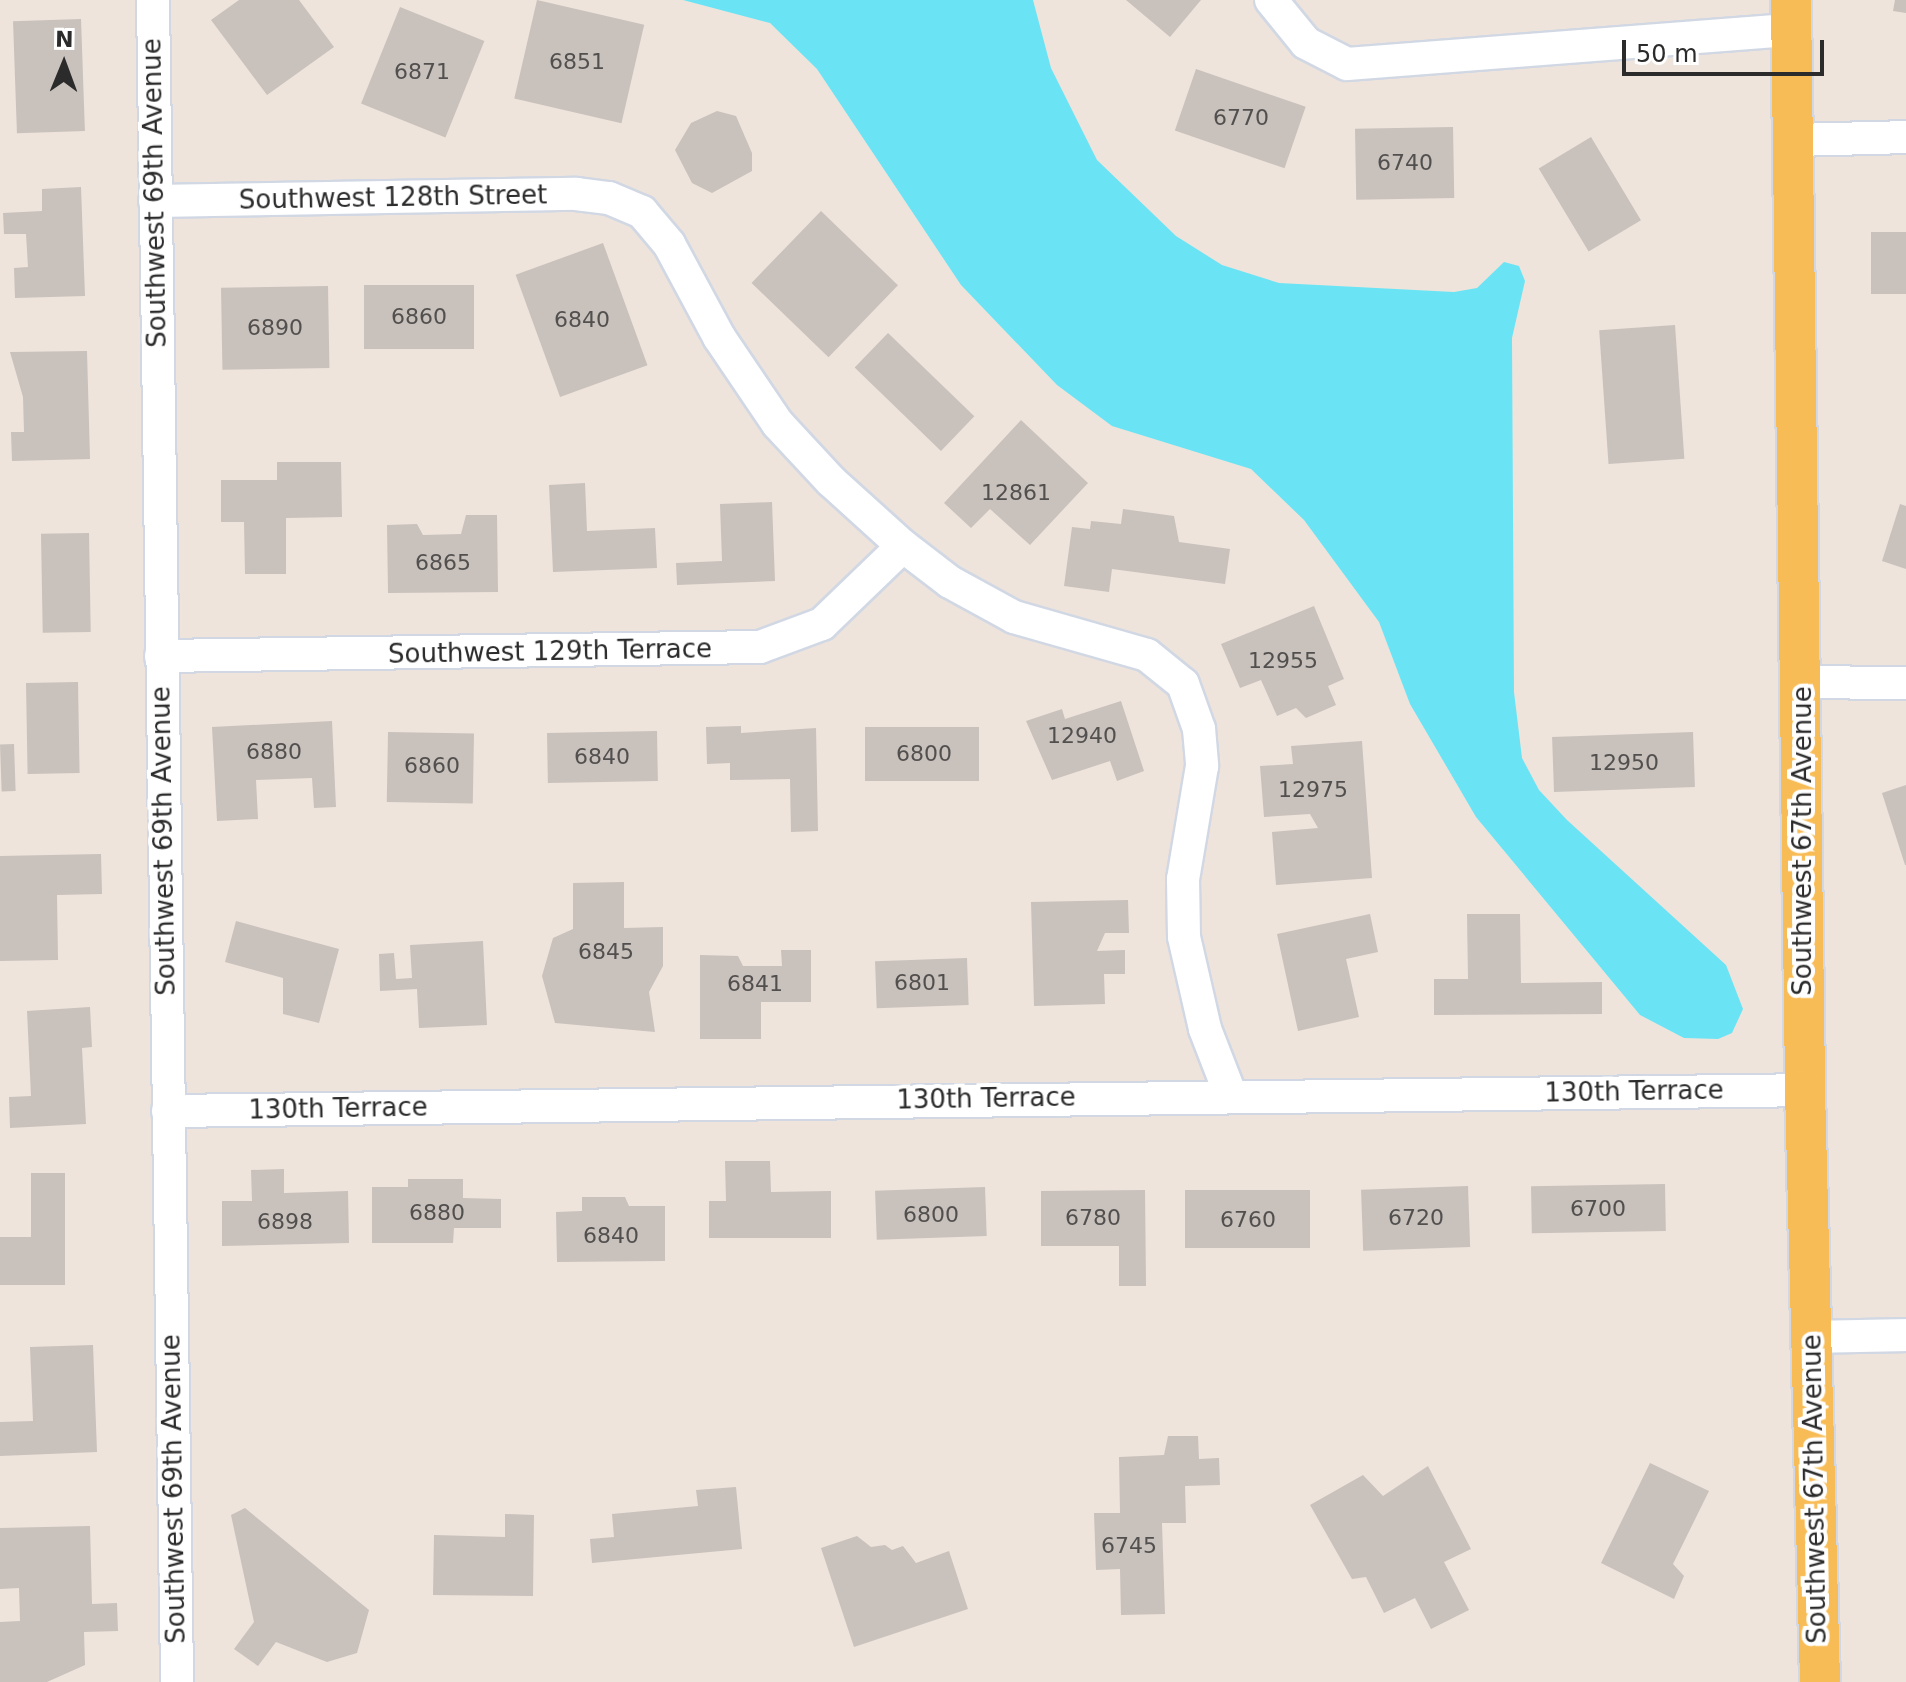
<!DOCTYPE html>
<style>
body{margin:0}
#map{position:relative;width:1906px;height:1682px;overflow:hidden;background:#eee4dc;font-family:"DejaVu Sans",sans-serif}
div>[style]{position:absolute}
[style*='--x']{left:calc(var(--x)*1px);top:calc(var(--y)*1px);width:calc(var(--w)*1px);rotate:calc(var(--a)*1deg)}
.water>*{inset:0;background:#6ae4f5}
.building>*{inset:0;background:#c9c1bc;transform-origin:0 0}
.roads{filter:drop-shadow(2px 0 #d1d8e4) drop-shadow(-2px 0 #d1d8e4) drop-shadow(0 2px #d1d8e4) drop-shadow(0 -2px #d1d8e4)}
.minor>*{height:32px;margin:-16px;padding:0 16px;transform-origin:16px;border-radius:16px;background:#fff}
.major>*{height:40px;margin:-20px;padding:0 20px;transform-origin:20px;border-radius:20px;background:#f8bc57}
span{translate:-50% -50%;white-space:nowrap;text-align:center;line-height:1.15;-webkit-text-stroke:8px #fff;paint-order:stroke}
.number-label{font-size:22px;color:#52504f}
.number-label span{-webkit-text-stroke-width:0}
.street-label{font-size:26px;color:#2b2b2b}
.north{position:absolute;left:24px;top:24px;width:80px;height:80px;-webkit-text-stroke:6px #fff;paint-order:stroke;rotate:1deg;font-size:22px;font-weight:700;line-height:32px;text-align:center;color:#2b2b2b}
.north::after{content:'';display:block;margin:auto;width:28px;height:36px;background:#2b2b2b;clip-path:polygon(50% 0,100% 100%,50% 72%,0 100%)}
.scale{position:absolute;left:1622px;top:40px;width:202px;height:36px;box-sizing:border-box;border:4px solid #2b2b2b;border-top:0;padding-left:10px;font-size:24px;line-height:28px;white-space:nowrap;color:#2b2b2b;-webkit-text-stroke:6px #fff;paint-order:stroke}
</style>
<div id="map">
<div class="water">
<div style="clip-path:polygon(683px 0,1033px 0,1051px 68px,1097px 160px,1176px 236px,1222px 265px,1279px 283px,1454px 292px,1477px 288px,1504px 262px,1519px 266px,1525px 281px,1512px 338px,1514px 692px,1522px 758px,1539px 790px,1567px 820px,1726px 965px,1743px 1009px,1732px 1033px,1718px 1039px,1684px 1038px,1640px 1015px,1476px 817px,1410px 704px,1379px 622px,1304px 520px,1251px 469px,1112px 426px,1057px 385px,961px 285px,817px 69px,770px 23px)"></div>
</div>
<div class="building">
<div style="clip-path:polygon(239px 0,299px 0,334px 47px,267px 95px,211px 20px)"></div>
<div style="left:537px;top:0;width:110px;height:101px;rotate:13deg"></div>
<div style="clip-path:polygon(1126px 0,1201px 0,1170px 37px)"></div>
<div style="clip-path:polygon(1895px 0,1906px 0,1906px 13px,1893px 11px)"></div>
<div style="left:400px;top:7px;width:91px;height:104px;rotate:22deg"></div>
<div style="left:81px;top:19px;width:112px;height:68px;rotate:88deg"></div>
<div style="left:1196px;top:69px;width:116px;height:65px;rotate:19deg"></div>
<div style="clip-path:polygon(717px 111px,736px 116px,752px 153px,752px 171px,712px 193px,692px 183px,675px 150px,691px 123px)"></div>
<div style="left:1453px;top:127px;width:71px;height:98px;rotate:89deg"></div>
<div style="left:1591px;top:137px;width:97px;height:61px;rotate:59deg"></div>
<div style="clip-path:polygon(81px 187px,85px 296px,15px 298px,14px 268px,28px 267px,26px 234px,4px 234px,3px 213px,42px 211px,42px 189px)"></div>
<div style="left:821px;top:211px;width:107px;height:100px;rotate:44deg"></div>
<div style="left:1906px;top:232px;width:62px;height:35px;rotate:90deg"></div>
<div style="left:603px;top:243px;width:130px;height:93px;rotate:70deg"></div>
<div style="left:364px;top:285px;width:110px;height:64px"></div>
<div style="left:328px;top:286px;width:82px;height:107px;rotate:89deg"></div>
<div style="left:1675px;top:325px;width:134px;height:76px;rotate:86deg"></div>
<div style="left:888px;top:333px;width:120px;height:48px;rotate:44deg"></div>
<div style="clip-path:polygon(87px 351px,90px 459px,12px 461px,11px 432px,24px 432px,23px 397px,10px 352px)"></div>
<div style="clip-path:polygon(1021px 420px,1088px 483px,1030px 545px,990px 509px,971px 528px,944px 503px)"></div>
<div style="clip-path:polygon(277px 462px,341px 462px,342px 517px,286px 518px,286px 574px,245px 574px,244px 522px,221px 522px,221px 480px,277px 480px)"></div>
<div style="clip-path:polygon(585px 483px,587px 531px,655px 528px,657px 568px,553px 572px,549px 485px)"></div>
<div style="clip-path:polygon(772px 502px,775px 581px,677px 585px,676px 563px,722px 561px,720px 504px)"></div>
<div style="clip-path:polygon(1900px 504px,1906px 506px,1906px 569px,1882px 561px)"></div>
<div style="clip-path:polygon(1123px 509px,1174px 516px,1179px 542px,1230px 549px,1225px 584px,1112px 569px,1109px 592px,1064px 586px,1072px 527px,1090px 529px,1091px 521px,1121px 524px)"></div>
<div style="clip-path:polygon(466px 515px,497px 515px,498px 592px,388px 593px,387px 525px,417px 524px,423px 535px,461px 534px)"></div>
<div style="left:89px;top:533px;width:99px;height:48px;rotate:89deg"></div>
<div style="clip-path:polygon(1314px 606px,1344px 679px,1328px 686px,1336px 705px,1306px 718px,1296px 708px,1277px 716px,1261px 680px,1240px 688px,1221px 644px)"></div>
<div style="left:78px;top:682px;width:91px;height:52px;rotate:89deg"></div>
<div style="clip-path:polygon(1121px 701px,1144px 771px,1117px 781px,1110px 761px,1052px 780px,1026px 721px,1062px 709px,1065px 719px)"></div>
<div style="clip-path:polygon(332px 721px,336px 807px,314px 808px,312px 778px,256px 780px,258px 819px,217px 821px,212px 727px)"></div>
<div style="clip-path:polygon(741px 726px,741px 733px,816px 728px,818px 831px,791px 832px,790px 779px,730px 780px,730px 763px,707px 764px,706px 727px)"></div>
<div style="left:865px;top:727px;width:114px;height:54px"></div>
<div style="left:657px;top:731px;width:50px;height:110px;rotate:89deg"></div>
<div style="left:388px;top:732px;width:86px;height:70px;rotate:1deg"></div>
<div style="left:1693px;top:732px;width:55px;height:141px;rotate:88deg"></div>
<div style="clip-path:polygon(1362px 741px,1372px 878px,1276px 885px,1272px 832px,1318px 828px,1310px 814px,1264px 817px,1260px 766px,1293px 764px,1291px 746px)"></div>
<div style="left:14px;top:744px;width:47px;height:14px;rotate:88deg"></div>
<div style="clip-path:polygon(1906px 785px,1906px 865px,1905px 865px,1882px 793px)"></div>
<div style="clip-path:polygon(101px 854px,102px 894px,57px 895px,58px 960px,0 961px,0 856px)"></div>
<div style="clip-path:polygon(624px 882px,624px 928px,663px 927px,663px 966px,649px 992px,655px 1032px,555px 1023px,542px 976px,553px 938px,573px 929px,573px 883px)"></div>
<div style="clip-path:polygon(1128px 900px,1129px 933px,1105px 933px,1097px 951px,1125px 950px,1125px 974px,1104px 974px,1105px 1004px,1034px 1006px,1031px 902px)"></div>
<div style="clip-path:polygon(1370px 914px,1378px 952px,1346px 959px,1359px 1017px,1298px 1031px,1277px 934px)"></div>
<div style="clip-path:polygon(1467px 914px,1520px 914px,1521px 983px,1602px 982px,1602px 1014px,1434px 1015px,1434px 979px,1468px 979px)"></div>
<div style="clip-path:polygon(236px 921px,339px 949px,319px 1023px,283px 1014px,283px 978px,225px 962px)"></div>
<div style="clip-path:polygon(483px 941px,487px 1025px,419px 1028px,417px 989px,380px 991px,379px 954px,394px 953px,396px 979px,412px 978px,410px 945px)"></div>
<div style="clip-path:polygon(781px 950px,811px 950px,811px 1002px,761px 1002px,761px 1039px,700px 1039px,700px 955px,738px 956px,743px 966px,782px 966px)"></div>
<div style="left:967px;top:958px;width:47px;height:92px;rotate:88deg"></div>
<div style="clip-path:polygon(90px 1007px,92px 1047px,82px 1048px,86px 1124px,10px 1128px,9px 1097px,31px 1096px,27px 1011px)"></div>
<div style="clip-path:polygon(725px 1161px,770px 1161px,771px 1192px,831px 1191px,831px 1238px,709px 1238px,709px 1201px,726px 1201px)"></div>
<div style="clip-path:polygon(284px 1169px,284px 1193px,348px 1191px,349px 1243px,222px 1246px,222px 1201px,252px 1201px,251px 1170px)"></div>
<div style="clip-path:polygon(31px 1173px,65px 1173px,65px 1285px,0 1285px,0 1237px,31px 1237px)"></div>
<div style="clip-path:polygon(408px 1179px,463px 1179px,463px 1198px,501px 1199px,501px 1228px,454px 1228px,453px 1243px,372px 1243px,372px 1187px,408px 1187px)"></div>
<div style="left:1665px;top:1184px;width:47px;height:134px;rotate:89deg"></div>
<div style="left:1468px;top:1186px;width:61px;height:107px;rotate:88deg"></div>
<div style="left:985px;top:1187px;width:49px;height:110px;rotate:88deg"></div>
<div style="clip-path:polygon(1145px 1190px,1146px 1286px,1119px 1286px,1119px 1246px,1041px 1246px,1041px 1191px)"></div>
<div style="left:1310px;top:1190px;width:58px;height:125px;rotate:90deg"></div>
<div style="clip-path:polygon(582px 1197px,625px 1197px,629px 1206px,665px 1206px,665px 1261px,557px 1262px,556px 1212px,582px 1211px)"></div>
<div style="clip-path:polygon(93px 1345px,97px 1452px,0 1456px,0 1422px,33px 1421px,30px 1347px)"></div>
<div style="clip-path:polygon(1168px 1436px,1198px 1436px,1199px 1459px,1219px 1458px,1220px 1485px,1185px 1486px,1186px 1523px,1162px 1523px,1165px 1614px,1121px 1615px,1120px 1569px,1096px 1570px,1094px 1513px,1120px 1513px,1119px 1457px,1164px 1455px)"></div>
<div style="clip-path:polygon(1650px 1463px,1709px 1491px,1673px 1564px,1684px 1576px,1674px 1599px,1601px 1563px)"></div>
<div style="clip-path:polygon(1428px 1466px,1471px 1549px,1444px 1562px,1469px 1610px,1431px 1629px,1415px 1598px,1384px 1613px,1366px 1577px,1352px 1579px,1310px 1505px,1363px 1475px,1383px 1496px)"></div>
<div style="clip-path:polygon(736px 1487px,742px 1549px,592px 1563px,590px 1539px,614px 1537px,612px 1514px,698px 1506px,696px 1490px)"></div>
<div style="clip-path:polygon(245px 1508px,369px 1610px,357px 1653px,327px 1662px,276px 1642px,258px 1666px,234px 1649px,254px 1622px,231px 1515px)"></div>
<div style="clip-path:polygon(505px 1514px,534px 1515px,533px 1596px,433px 1595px,434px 1535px,505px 1537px)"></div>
<div style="clip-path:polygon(90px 1526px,92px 1604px,117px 1603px,118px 1631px,84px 1632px,85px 1665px,47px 1682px,0 1682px,0 1622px,20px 1621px,19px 1588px,0 1589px,0 1528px)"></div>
<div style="clip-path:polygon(857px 1536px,871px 1547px,885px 1545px,892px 1550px,903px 1546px,916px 1563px,949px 1551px,968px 1609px,854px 1647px,821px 1548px)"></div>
</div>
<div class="roads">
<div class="minor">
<div style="--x:153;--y:0;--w:1682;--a:89.18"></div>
<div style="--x:1271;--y:0;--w:55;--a:50.9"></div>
<div style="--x:1306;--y:43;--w:46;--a:27.1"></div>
<div style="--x:1347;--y:64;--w:446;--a:-4.4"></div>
<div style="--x:1795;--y:140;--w:111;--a:-1.5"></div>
<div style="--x:155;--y:201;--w:421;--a:-1"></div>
<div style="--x:576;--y:194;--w:33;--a:7"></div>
<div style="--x:609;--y:198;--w:36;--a:23"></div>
<div style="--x:642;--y:212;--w:42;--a:49.8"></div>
<div style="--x:669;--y:244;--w:106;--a:61.7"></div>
<div style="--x:719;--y:337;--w:105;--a:55.9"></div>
<div style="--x:778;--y:424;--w:78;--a:47.1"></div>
<div style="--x:831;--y:481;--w:97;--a:42.1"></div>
<div style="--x:903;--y:546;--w:59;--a:37.5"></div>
<div style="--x:950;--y:582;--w:73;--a:28.7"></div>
<div style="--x:1014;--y:617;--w:138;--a:15.9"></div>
<div style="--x:1147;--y:655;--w:46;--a:38.9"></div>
<div style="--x:1183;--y:684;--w:48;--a:70.4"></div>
<div style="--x:1199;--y:729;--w:37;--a:85"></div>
<div style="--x:1202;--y:766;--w:115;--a:99.5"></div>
<div style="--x:1183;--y:879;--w:58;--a:89"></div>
<div style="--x:1184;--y:937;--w:94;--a:77.1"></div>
<div style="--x:1205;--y:1029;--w:72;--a:68.8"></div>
<div style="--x:161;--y:656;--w:599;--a:-0.86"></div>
<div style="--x:760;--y:647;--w:66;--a:-20.4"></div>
<div style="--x:822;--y:624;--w:112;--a:-43.9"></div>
<div style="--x:1802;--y:682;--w:104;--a:0.6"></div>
<div style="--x:168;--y:1111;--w:1637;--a:-0.73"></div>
<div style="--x:1812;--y:1337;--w:94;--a:-1.2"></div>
</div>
<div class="major">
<div style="--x:1791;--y:0;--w:1090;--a:89.26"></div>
<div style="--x:1805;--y:1090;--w:592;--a:88.55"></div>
</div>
</div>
<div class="number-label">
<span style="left:577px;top:62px">6851</span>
<span style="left:422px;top:72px">6871</span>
<span style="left:1241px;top:118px">6770</span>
<span style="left:1405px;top:163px">6740</span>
<span style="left:419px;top:317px">6860</span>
<span style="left:582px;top:320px">6840</span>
<span style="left:275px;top:328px">6890</span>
<span style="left:1016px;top:493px">12861</span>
<span style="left:443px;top:563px">6865</span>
<span style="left:1283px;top:661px">12955</span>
<span style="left:1082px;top:736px">12940</span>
<span style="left:274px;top:752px">6880</span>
<span style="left:924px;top:754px">6800</span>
<span style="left:602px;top:757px">6840</span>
<span style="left:1624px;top:763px">12950</span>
<span style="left:432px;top:766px">6860</span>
<span style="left:1313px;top:790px">12975</span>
<span style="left:606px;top:952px">6845</span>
<span style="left:922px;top:983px">6801</span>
<span style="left:755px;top:984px">6841</span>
<span style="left:1598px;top:1209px">6700</span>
<span style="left:437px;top:1213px">6880</span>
<span style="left:931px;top:1215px">6800</span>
<span style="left:1093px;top:1218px">6780</span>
<span style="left:1416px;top:1218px">6720</span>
<span style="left:1248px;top:1220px">6760</span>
<span style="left:285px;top:1222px">6898</span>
<span style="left:611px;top:1236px">6840</span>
<span style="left:1129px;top:1546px">6745</span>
</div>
<div class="street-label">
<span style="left:155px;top:193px;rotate:-91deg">Southwest 69th Avenue</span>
<span style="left:393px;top:198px;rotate:-1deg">Southwest 128th Street</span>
<span style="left:550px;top:652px;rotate:-1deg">Southwest 129th Terrace</span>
<span style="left:164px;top:841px;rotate:-91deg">Southwest 69th Avenue</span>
<span style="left:1803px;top:841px;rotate:-90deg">Southwest 67th Avenue</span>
<span style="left:1634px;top:1092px;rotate:-1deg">130th Terrace</span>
<span style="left:986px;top:1099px;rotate:-1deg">130th Terrace</span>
<span style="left:338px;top:1109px;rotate:-1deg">130th Terrace</span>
<span style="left:174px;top:1489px;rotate:-91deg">Southwest 69th Avenue</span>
<span style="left:1815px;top:1489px;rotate:-91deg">Southwest 67th Avenue</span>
</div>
<div class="north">N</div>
<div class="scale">50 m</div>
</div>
